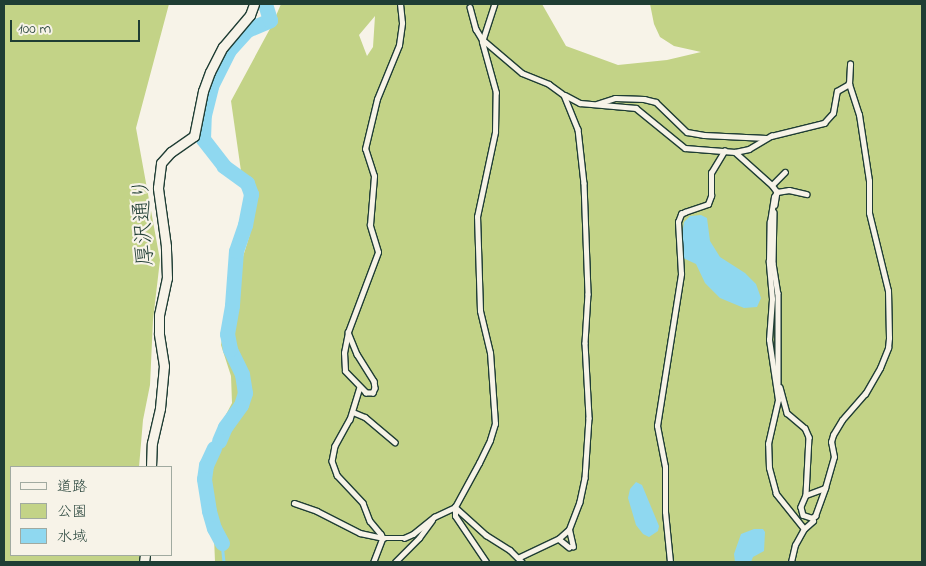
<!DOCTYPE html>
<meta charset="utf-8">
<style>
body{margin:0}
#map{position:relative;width:926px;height:566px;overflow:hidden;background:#f7f3e8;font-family:"Indie Flower","Klee One",sans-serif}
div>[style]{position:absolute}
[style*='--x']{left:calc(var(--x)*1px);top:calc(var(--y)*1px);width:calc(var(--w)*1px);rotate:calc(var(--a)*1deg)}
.green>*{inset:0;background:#c3d387}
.water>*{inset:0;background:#8fd8f0}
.stream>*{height:2.5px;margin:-1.25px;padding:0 1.25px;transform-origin:1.25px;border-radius:1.25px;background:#8fd8f0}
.river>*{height:15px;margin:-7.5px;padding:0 7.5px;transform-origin:7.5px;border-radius:7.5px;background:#8fd8f0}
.roads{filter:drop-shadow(1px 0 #1f3d34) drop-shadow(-1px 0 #1f3d34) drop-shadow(0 1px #1f3d34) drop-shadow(0 -1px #1f3d34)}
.service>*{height:4.5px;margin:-2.25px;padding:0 2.25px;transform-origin:2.25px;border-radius:2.25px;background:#f7f3e8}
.minor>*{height:9px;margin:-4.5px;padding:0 4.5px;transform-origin:4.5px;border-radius:4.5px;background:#f7f3e8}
span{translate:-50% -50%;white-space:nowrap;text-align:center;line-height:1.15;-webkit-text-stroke:4.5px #f7f3e8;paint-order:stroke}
.street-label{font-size:22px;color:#1f3d34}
.frame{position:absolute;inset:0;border:5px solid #1f3d34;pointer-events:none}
.legend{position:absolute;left:10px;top:466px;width:162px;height:90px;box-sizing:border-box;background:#f7f3e8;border:1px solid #a1aaa0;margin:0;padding:6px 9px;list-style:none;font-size:15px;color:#1f3d34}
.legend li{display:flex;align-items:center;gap:10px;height:25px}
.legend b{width:25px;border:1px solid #a1aaa0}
.scale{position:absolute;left:10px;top:20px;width:130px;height:22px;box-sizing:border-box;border:2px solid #1f3d34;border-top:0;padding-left:6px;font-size:15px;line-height:18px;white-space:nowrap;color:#1f3d34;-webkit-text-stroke:4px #f7f3e8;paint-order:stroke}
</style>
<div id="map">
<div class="green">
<div style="clip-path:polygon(4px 4px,169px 4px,136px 128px,160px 260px,153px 320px,150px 385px,143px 420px,139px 467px,11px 467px,11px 555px,140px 555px,139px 562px,4px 562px)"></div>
<div style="clip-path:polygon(evenodd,281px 4px,542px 4px,566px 46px,618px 65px,667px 60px,701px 52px,674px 46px,660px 37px,654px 24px,650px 4px,922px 4px,922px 562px,215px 562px,214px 537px,203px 486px,215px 436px,232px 403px,231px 376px,221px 345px,229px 302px,250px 234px,231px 101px,272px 25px,281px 4px,375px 16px,373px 47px,367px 56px,359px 35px,375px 16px)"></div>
</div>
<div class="water">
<div style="clip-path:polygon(701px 215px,707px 218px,710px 241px,720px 257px,745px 273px,756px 284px,761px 298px,757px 307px,744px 308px,720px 298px,705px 283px,696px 264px,683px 258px,682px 235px,684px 222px,690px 216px)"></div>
<div style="clip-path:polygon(636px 482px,642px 485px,659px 526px,658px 531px,649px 537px,643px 534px,636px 525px,628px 498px,630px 489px)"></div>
<div style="clip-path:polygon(754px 529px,763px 529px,765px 532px,764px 551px,753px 557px,751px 562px,735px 562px,734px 554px,741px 534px)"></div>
</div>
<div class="stream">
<div style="--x:222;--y:543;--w:19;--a:84"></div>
</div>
<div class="river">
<div style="--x:219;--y:441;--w:15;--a:-67"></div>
<div style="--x:225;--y:427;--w:27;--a:-54"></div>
<div style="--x:241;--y:405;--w:13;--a:-72"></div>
<div style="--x:245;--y:393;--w:19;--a:-99"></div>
<div style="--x:242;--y:374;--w:28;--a:-116"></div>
<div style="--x:230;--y:349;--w:15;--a:-101"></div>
<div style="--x:227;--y:334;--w:29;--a:-80"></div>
<div style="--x:232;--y:305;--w:54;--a:-85.8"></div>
<div style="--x:236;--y:251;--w:28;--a:-71"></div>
<div style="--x:245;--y:225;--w:32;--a:-79"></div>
<div style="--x:251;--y:194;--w:12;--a:-110"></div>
<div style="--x:247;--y:183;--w:29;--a:-144"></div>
<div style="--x:224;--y:166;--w:34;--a:-128"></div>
<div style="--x:203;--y:139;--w:24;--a:-88"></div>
<div style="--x:204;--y:115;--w:30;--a:-76"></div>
<div style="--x:211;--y:86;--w:40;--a:-63.4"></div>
<div style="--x:229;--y:50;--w:27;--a:-48"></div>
<div style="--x:247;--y:30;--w:25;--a:-23"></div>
<div style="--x:270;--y:20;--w:17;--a:-107"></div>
<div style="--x:214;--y:448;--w:19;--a:115"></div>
<div style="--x:206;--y:465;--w:14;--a:98"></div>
<div style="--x:204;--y:479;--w:32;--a:81"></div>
<div style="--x:209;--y:511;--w:18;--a:74"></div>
<div style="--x:214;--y:528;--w:17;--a:62"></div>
</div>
<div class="roads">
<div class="service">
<div style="--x:470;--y:7;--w:23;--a:75"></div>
<div style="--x:476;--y:29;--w:12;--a:59"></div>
<div style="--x:482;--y:39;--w:52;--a:40.4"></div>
<div style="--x:522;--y:73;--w:29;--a:22"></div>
<div style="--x:549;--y:84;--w:19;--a:36"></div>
<div style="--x:564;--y:95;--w:37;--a:68"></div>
<div style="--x:578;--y:129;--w:54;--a:83.7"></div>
<div style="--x:584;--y:183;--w:111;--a:87.9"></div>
<div style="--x:588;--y:294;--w:49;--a:93.5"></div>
<div style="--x:585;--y:343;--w:75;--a:86.9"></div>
<div style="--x:589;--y:418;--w:60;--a:93.8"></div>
<div style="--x:585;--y:478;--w:25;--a:102"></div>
<div style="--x:580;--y:502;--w:30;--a:111"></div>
<div style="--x:569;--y:530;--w:13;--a:138"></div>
<div style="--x:559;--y:539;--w:44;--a:154.6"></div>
<div style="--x:565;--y:95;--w:17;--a:28"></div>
<div style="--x:580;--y:103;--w:56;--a:5.1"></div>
<div style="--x:636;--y:108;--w:63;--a:39.2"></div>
<div style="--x:685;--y:148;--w:50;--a:4.6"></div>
<div style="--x:735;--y:152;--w:14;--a:-12"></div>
<div style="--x:749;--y:149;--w:26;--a:-31"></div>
<div style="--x:771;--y:136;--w:55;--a:-13.8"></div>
<div style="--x:824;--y:123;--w:13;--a:-48"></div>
<div style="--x:833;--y:113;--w:22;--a:-80"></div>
<div style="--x:837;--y:91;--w:14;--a:-30"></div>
<div style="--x:597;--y:104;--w:19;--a:-18"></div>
<div style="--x:615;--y:98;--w:29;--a:2"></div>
<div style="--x:644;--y:99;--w:12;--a:14"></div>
<div style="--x:656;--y:102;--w:43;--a:44.1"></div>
<div style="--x:687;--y:132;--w:17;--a:10"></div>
<div style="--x:704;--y:135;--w:62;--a:2.8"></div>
<div style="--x:735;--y:152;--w:50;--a:41.7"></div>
<div style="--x:772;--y:185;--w:9;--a:54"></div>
<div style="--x:777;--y:192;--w:13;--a:99"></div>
<div style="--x:772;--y:185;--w:18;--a:-45"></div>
<div style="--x:774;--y:212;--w:51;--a:91.1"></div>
<div style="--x:773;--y:263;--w:30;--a:81"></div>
<div style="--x:778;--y:293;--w:98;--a:90"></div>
<div style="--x:348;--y:332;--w:24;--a:68"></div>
<div style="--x:357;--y:354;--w:32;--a:58"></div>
<div style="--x:374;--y:381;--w:7;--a:82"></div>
<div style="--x:375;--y:388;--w:5;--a:112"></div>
<div style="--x:373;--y:393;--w:7;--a:180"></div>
<div style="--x:366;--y:393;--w:30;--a:-134"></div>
<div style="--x:345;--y:371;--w:18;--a:-93"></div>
<div style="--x:344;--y:353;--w:21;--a:-79"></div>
<div style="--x:348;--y:332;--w:85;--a:-69.4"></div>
<div style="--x:378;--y:252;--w:28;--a:-107"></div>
<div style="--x:370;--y:225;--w:49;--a:-85.3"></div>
<div style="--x:374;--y:176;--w:28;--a:-108"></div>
<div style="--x:365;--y:149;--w:51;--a:-76.5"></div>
<div style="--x:377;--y:99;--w:58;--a:-67.8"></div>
<div style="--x:399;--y:45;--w:22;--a:-82"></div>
<div style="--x:402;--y:23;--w:19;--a:-96"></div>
<div style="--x:360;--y:387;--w:34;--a:107"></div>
<div style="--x:350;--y:419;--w:31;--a:119"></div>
<div style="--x:335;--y:446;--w:15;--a:101"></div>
<div style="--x:332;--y:461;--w:15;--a:70"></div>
<div style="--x:337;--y:475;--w:38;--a:47"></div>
<div style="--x:363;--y:503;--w:19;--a:69"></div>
<div style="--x:370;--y:521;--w:17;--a:50"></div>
<div style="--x:381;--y:534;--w:4;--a:63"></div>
<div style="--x:383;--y:538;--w:26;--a:111"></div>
<div style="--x:780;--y:387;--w:27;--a:75"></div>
<div style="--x:787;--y:413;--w:23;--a:40"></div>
<div style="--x:805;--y:428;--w:10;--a:66"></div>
<div style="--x:809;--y:437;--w:58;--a:93"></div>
<div style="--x:806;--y:495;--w:13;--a:113"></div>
<div style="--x:801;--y:507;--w:8;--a:76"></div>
<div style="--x:803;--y:515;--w:9;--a:18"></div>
<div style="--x:812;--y:518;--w:4;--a:-34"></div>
<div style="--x:815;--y:516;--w:30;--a:-70"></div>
<div style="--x:353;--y:412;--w:13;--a:23"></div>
<div style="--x:365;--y:417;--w:39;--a:40"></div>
<div style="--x:806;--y:495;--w:20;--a:-20"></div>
<div style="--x:825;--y:488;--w:32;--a:-74"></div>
<div style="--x:834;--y:457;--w:15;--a:-101"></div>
<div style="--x:831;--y:442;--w:7;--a:-74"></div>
<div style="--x:833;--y:435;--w:17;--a:-59"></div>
<div style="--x:842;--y:420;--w:35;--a:-49"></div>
<div style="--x:865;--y:394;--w:30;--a:-60"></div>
<div style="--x:880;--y:368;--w:22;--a:-68"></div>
<div style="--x:888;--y:348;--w:10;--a:-84"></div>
<div style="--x:889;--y:338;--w:47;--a:-91.2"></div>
<div style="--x:888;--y:291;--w:80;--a:-103.7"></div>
<div style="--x:869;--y:213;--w:32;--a:-90"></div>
<div style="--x:869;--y:181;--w:67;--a:-98.6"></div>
<div style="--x:859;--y:115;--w:33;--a:-108"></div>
<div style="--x:849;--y:84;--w:20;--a:-87"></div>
<div style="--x:294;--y:503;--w:24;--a:19"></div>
<div style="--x:317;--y:511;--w:48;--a:27.1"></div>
<div style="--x:360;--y:533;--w:24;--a:12"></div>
<div style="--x:383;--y:538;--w:21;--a:0"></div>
<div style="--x:404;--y:538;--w:10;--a:-24"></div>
<div style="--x:413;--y:534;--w:27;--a:-39"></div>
<div style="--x:434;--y:517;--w:23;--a:-25"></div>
<div style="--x:455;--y:507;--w:42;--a:42.1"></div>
<div style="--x:486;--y:535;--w:28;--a:32"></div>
<div style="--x:510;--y:550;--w:17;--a:45"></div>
<div style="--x:804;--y:529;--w:45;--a:-128.7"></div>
<div style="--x:776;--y:494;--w:27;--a:-105"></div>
<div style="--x:769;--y:468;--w:24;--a:-92"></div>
<div style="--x:768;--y:444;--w:45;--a:-77.2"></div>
<div style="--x:778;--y:400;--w:61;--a:-98.5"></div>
<div style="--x:769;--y:340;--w:41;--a:-85.8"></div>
<div style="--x:772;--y:299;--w:38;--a:-95"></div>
<div style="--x:769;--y:261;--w:39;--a:-89"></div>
<div style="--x:770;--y:222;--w:25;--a:-81"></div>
<div style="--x:774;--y:197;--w:6;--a:-59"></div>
<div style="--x:777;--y:192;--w:12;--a:-9"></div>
<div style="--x:789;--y:190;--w:18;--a:13"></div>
<div style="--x:559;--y:539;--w:13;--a:39"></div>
<div style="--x:569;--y:547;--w:4;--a:0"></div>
<div style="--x:573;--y:547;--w:17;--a:-103"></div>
<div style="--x:395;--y:562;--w:34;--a:-45"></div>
<div style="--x:419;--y:538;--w:22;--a:-54"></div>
<div style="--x:486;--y:562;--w:55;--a:-124"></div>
<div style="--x:455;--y:516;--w:9;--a:-90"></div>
<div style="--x:455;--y:507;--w:50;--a:-61.4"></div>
<div style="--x:479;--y:463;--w:25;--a:-64"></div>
<div style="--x:490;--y:440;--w:17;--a:-73"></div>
<div style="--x:495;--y:424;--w:71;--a:-94"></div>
<div style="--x:490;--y:353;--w:43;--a:-103.4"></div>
<div style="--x:480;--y:311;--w:94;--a:-91.8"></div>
<div style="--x:477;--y:217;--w:87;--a:-78"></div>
<div style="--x:495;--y:132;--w:39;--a:-89"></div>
<div style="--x:496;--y:93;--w:53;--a:-105.4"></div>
<div style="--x:482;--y:42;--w:40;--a:-72"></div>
<div style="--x:670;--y:562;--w:50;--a:-95.7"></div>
<div style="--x:665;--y:512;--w:45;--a:-90"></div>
<div style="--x:665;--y:467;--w:42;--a:-101"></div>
<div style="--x:657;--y:426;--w:154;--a:-81"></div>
<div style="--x:681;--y:274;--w:52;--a:-93.3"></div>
<div style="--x:678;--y:222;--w:9;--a:-69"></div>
<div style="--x:681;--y:214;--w:4;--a:-27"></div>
<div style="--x:685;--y:212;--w:24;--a:-19"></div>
<div style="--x:708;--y:204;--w:9;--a:-69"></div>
<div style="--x:711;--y:196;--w:23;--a:-90"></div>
<div style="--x:711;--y:173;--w:26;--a:-59"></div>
<div style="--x:791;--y:562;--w:17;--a:-77"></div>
<div style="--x:795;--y:545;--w:18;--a:-61"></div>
<div style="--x:804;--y:529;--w:12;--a:-42"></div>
<div style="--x:813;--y:521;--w:3;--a:-108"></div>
</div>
<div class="minor">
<div style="--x:151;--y:467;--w:24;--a:-88"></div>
<div style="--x:152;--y:443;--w:36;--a:-77"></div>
<div style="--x:160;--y:408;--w:42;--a:-84.6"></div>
<div style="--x:164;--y:366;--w:33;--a:-99"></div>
<div style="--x:159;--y:333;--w:18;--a:-90"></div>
<div style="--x:159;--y:315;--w:38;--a:-78"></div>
<div style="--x:167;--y:278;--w:32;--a:-92"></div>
<div style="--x:166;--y:246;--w:59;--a:-97.9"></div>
<div style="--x:158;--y:188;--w:25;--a:-83"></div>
<div style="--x:161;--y:163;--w:15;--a:-48"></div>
<div style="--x:171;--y:152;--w:28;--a:-35"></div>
<div style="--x:194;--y:136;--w:46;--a:-78.7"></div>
<div style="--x:203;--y:91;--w:20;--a:-70"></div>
<div style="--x:210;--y:72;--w:28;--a:-63"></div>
<div style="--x:223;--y:47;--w:42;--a:-49.8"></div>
<div style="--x:250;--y:15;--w:12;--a:-70"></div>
<div style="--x:144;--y:562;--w:7;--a:-82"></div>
</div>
</div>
<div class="street-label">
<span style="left:145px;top:222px;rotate:-93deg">厚沢通り</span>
</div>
<div class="frame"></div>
<ul class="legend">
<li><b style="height:6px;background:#f7f3e8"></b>道路</li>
<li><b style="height:14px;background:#c3d387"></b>公園</li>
<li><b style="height:14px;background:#8fd8f0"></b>水域</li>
</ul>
<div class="scale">100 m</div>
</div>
